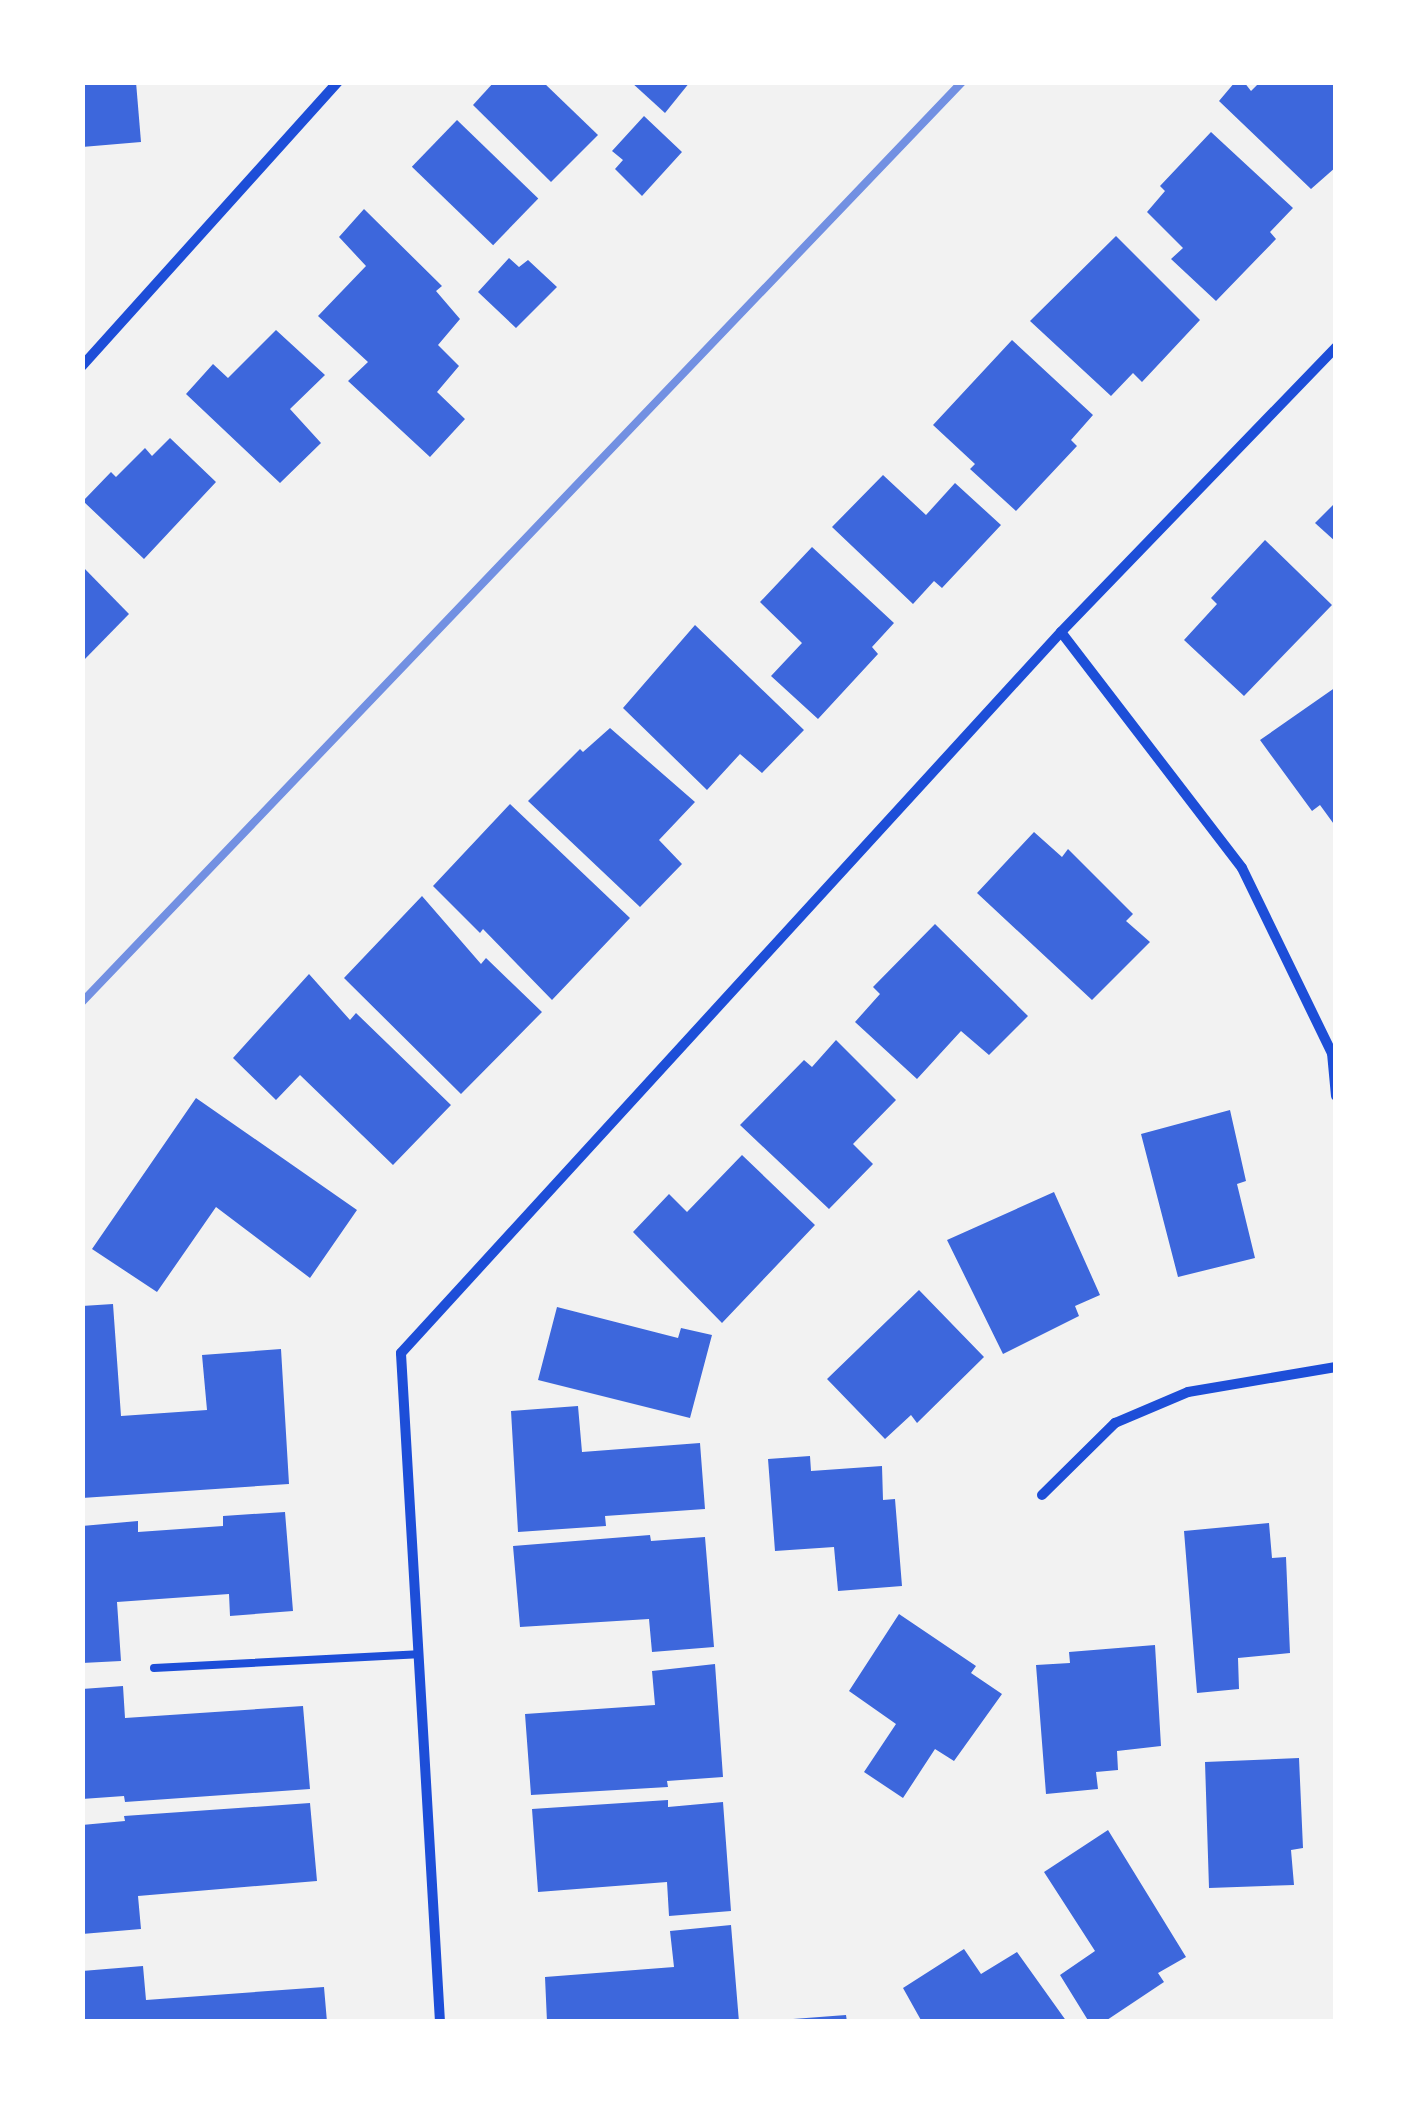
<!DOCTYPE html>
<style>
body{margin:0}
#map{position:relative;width:1418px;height:2104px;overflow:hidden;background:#f2f2f2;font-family:Montserrat,sans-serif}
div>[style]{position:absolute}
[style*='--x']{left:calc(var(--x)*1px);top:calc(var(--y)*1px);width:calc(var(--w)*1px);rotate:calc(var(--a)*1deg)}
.building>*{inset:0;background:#3d67dc;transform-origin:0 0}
.service>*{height:8px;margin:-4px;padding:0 4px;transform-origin:4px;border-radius:4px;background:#1d4ed8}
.minor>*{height:10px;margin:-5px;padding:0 5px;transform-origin:5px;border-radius:5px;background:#1d4ed8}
.rail>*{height:8px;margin:-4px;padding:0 4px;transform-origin:4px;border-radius:4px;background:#7290e2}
span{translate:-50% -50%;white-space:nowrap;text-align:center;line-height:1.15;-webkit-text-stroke:8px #fff;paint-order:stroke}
.frame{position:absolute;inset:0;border:85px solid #fff;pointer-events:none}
</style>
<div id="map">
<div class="building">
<div style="clip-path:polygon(82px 82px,136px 82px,141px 142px,82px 147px)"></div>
<div style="clip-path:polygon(494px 82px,543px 82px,598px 135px,551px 182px,473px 105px)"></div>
<div style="clip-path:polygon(631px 82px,690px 82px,665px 113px)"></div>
<div style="clip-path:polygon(1235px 82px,1244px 82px,1251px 91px,1260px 82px,1336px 82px,1336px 167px,1311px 189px,1219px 101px)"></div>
<div style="clip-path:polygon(644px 116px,682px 152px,642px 196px,615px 169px,623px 160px,612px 151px)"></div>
<div style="left:457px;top:120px;width:113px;height:65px;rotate:44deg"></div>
<div style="clip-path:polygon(1211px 132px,1293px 208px,1270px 232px,1276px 239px,1216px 301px,1171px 259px,1183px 248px,1147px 212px,1165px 191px,1160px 186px)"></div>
<div style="clip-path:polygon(364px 209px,442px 286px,436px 291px,460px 319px,438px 345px,459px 366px,437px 392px,465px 419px,430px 457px,348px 381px,368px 362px,318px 316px,366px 266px,339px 237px)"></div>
<div style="clip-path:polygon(1116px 236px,1200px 320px,1142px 382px,1133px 373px,1111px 396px,1030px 321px)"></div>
<div style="clip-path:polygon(509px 258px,519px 267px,528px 260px,557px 287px,516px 328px,478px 292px)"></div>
<div style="clip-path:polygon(276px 330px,325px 375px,290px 409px,321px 443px,280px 483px,186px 394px,213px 364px,228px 378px)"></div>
<div style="clip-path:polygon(1012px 340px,1093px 415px,1071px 440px,1077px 446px,1016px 511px,970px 469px,975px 464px,933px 425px)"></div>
<div style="clip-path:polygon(170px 438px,216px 482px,144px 559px,83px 501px,111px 472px,116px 477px,145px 448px,152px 456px)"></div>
<div style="clip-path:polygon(883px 475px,926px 515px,955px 483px,1001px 525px,942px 588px,934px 581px,913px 604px,832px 527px)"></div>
<div style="clip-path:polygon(1336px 502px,1336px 542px,1315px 523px)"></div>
<div style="clip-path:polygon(1265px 540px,1332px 605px,1244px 696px,1184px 640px,1217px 604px,1211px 598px)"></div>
<div style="clip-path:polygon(812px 547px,894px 623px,872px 647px,878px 654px,818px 719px,771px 676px,802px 643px,760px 602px)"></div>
<div style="clip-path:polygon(82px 566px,129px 614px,82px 662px)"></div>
<div style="clip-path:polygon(695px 625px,804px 730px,762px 773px,740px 754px,707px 790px,623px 708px)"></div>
<div style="clip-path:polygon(1336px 687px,1336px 827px,1320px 805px,1312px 811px,1260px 740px)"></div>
<div style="clip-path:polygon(610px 728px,695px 802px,659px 840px,682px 864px,640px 907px,528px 801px,580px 749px,583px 752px)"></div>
<div style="clip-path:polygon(510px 804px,630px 918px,552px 1000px,483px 929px,480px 933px,433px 886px)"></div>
<div style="clip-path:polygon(1034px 832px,1062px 857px,1068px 849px,1133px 914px,1126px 921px,1150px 942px,1092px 1000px,977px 893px)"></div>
<div style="clip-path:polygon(422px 896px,481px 964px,486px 958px,542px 1012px,461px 1094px,344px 978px)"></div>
<div style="clip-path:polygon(935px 924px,1028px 1016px,989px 1055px,961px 1031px,917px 1079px,855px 1022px,880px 994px,873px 987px)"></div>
<div style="clip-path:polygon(309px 974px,350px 1020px,356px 1013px,451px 1105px,393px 1165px,300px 1075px,276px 1100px,233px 1058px)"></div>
<div style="clip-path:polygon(836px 1040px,896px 1100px,853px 1144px,873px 1164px,829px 1209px,740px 1125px,804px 1060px,812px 1067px)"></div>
<div style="clip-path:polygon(196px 1098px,357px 1210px,310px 1278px,216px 1207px,157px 1292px,92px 1249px)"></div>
<div style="clip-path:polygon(1230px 1110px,1246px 1181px,1237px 1184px,1255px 1258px,1178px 1277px,1141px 1134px)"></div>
<div style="clip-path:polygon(742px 1155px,815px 1225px,722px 1323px,633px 1232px,669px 1194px,687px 1212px)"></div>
<div style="clip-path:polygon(1054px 1192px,1100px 1295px,1075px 1306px,1079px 1316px,1003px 1354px,947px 1240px)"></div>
<div style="clip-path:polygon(919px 1290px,984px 1357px,917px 1423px,911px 1415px,885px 1439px,827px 1379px)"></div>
<div style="clip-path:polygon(113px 1304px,121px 1416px,207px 1410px,202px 1355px,281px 1349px,289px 1484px,82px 1498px,82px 1306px)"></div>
<div style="clip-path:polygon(557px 1307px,678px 1338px,681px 1328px,712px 1335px,690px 1418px,538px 1380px)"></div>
<div style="clip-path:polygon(578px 1406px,582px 1452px,700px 1443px,705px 1509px,605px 1516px,606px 1526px,518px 1532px,511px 1411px)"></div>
<div style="clip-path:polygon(810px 1456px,811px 1471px,882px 1466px,883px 1500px,895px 1499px,902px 1586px,838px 1591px,834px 1547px,775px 1551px,768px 1459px)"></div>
<div style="clip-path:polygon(285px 1512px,293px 1611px,230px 1616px,229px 1594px,117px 1602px,121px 1661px,82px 1663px,82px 1526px,138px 1521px,138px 1532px,223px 1526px,223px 1516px)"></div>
<div style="clip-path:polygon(1269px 1523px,1272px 1558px,1286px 1557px,1290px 1653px,1238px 1658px,1239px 1689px,1197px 1693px,1184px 1531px)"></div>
<div style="clip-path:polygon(650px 1535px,651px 1541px,705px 1537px,714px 1647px,652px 1652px,649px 1619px,520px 1627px,513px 1546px)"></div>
<div style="clip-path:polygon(899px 1614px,976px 1666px,971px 1673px,1002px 1694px,954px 1761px,935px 1749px,903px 1798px,864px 1772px,896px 1724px,849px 1691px)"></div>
<div style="clip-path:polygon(1155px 1645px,1161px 1746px,1117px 1751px,1118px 1770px,1096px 1772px,1098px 1789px,1046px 1794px,1036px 1665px,1070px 1663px,1069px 1652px)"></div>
<div style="clip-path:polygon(715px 1664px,723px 1777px,667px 1781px,668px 1787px,531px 1795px,525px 1714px,655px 1705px,652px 1671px)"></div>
<div style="clip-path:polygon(123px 1686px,125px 1718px,303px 1706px,310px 1789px,125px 1802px,124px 1796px,82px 1799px,82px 1689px)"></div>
<div style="clip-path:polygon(1299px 1758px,1303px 1848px,1291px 1850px,1294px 1885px,1209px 1888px,1205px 1762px)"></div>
<div style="clip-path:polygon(668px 1800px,668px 1807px,723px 1802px,731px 1911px,669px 1916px,667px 1882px,538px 1892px,532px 1809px)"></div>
<div style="clip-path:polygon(310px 1803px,317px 1881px,138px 1896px,141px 1929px,82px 1934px,82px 1825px,125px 1821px,124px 1816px)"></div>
<div style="clip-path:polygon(1108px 1830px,1186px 1957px,1158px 1973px,1164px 1982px,1104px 2022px,1089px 2022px,1060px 1975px,1095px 1951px,1044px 1872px)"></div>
<div style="clip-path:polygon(731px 1925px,739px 2022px,547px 2022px,545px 1977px,674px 1967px,670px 1931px)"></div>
<div style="clip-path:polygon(964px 1949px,981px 1974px,1017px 1952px,1067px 2022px,922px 2022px,903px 1988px)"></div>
<div style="clip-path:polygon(143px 1966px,146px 2000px,324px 1987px,327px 2022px,85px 2022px,82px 1971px)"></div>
<div style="clip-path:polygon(846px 2015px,847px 2022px,793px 2022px,793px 2019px)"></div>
</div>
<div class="service">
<div style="--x:154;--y:1668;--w:264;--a:-3"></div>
</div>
<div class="minor">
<div style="--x:82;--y:366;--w:382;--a:-48"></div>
<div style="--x:1061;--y:632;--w:297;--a:52.5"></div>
<div style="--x:1242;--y:868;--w:206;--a:64.1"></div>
<div style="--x:1332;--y:1053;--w:43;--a:84.7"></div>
<div style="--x:1042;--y:1495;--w:103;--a:-44.6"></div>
<div style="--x:1115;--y:1423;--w:79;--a:-23"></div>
<div style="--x:1188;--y:1392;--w:150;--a:-9.6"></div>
<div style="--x:440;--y:2022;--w:670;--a:-93.34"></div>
<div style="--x:401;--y:1353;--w:977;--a:-47.53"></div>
<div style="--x:1061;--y:632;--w:396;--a:-46"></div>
</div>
<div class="rail">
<div style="--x:82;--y:1002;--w:1273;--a:-46.27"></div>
</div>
<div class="frame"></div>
</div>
